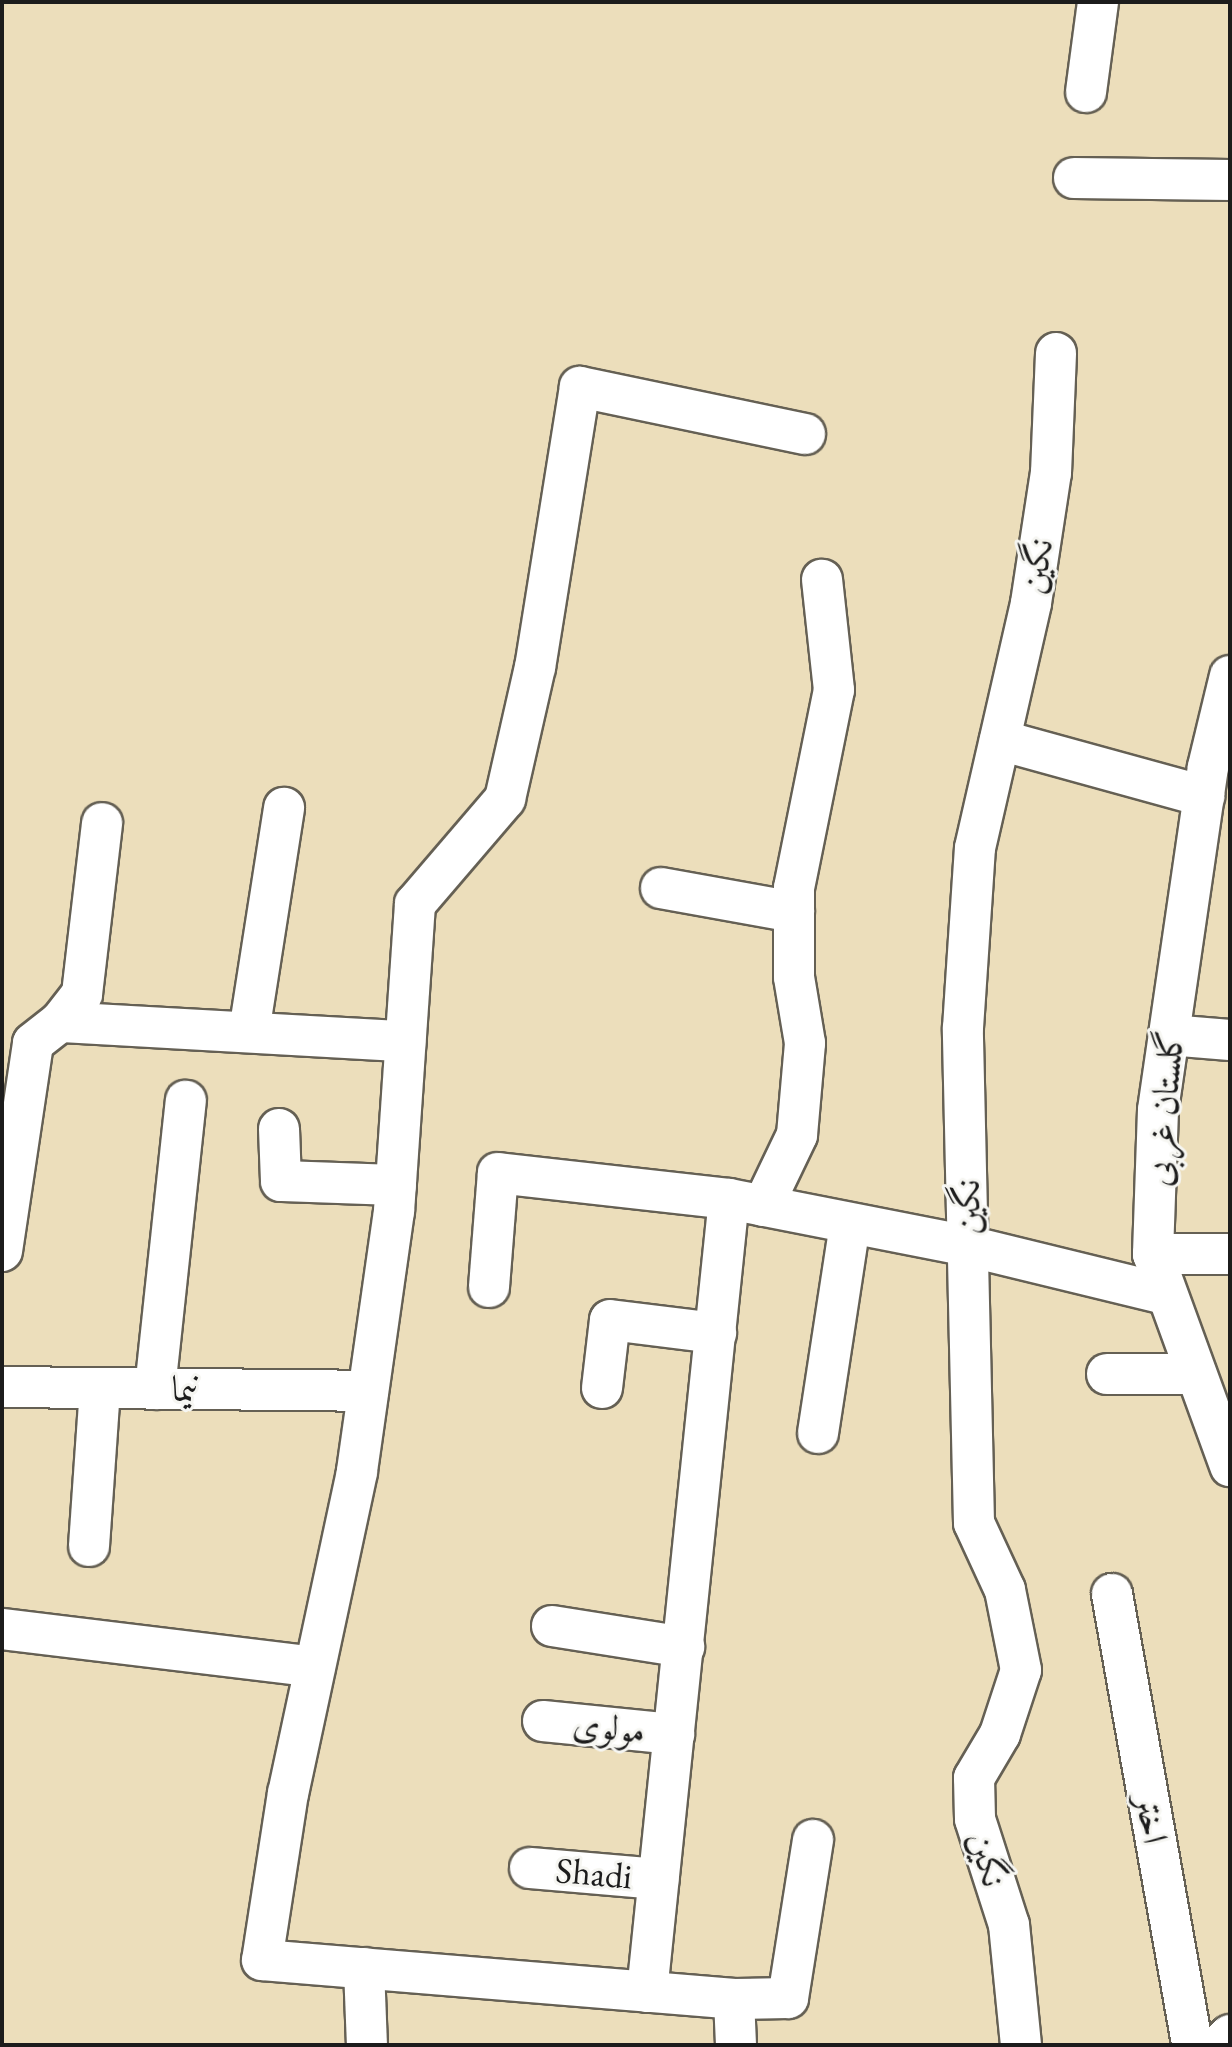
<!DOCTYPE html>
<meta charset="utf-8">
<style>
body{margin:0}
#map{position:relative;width:1232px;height:2047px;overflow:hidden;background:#ecdebb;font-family:"EB Garamond",Amiri,serif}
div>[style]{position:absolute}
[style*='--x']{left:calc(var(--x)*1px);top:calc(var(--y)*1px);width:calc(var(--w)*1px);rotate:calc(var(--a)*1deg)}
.roads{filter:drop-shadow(2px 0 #656054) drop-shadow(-2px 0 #656054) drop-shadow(0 2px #656054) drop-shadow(0 -2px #656054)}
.minor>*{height:40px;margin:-20px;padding:0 20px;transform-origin:20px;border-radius:20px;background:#fff}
span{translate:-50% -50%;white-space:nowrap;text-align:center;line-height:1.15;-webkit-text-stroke:6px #f6f6f2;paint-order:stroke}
.street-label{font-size:36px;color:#1c1c1c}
.frame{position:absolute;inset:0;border:4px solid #1c1c1c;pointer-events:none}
</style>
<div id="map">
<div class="roads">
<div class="minor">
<div style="--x:1086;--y:92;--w:91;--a:-82.4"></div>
<div style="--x:1074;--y:178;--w:156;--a:0.7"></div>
<div style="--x:805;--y:434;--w:230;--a:-168.2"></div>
<div style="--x:580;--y:387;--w:284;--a:99.1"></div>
<div style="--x:535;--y:667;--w:135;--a:102.8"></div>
<div style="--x:505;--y:799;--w:138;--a:130.6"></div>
<div style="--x:415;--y:904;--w:308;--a:93.9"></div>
<div style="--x:394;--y:1211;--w:264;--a:98.1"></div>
<div style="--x:357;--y:1472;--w:328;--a:102.1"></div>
<div style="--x:288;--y:1793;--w:169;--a:98.8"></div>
<div style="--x:262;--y:1960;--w:474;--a:4.7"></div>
<div style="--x:734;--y:1999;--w:54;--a:-1.1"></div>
<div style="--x:788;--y:1998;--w:160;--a:-81"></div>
<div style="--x:1230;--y:676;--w:94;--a:103.6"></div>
<div style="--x:1208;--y:767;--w:347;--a:98.3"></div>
<div style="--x:1158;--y:1110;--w:144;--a:92"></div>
<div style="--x:1153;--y:1254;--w:226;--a:70"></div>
<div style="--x:1000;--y:740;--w:212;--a:15.4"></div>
<div style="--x:661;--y:888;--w:135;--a:10.2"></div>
<div style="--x:60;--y:1022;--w:346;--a:3.2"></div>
<div style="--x:249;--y:1032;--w:227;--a:-81.1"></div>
<div style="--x:1169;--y:1035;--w:61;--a:4.7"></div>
<div style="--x:279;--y:1129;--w:52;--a:87.8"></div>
<div style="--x:281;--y:1181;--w:115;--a:2"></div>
<div style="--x:763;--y:1206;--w:79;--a:-64.4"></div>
<div style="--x:797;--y:1135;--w:92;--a:-85"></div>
<div style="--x:805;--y:1043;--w:67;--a:-99.5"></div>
<div style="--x:794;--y:977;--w:89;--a:-90"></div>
<div style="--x:794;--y:888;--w:202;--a:-78.6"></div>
<div style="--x:834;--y:690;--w:111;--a:-96.2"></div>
<div style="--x:2;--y:1251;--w:210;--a:-81.5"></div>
<div style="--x:33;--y:1043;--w:34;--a:-38"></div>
<div style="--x:60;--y:1022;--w:36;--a:-52"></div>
<div style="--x:82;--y:994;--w:172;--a:-83.3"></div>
<div style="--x:1153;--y:1254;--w:77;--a:0"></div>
<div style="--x:489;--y:1287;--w:114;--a:-85.5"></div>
<div style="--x:498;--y:1173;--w:232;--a:6.4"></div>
<div style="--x:729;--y:1199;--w:244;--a:11.1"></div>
<div style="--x:968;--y:1246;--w:203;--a:13.7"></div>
<div style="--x:1107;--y:1374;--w:89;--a:0"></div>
<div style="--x:2;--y:1387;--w:366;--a:0.6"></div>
<div style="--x:602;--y:1388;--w:68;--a:-83.3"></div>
<div style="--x:610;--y:1320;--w:107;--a:7"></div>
<div style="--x:155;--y:1389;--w:290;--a:-83.9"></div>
<div style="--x:818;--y:1433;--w:211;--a:-81.3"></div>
<div style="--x:89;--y:1546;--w:157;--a:-86"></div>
<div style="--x:1112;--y:1594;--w:458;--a:79.9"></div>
<div style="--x:552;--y:1626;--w:134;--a:9"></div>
<div style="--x:2;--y:1629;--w:315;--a:6.9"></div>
<div style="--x:543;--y:1721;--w:132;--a:5.7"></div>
<div style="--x:530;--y:1868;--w:129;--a:4.9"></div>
<div style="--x:364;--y:1968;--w:77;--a:87.8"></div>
<div style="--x:647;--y:1992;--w:797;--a:-84.1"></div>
<div style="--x:734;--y:1999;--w:46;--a:87.5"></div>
<div style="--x:1021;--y:2045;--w:121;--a:-95.7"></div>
<div style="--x:1009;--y:1925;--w:111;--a:-107.8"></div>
<div style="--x:975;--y:1819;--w:41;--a:-91.4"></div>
<div style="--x:974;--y:1778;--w:51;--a:-59.4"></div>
<div style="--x:1000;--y:1734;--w:67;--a:-71.8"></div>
<div style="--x:1021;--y:1670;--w:82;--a:-101.3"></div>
<div style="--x:1005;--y:1590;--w:74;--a:-114.8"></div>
<div style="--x:974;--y:1523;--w:495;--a:-91.3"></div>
<div style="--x:963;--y:1028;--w:180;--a:-86.2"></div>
<div style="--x:975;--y:848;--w:251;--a:-77.1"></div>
<div style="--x:1031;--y:603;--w:132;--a:-81.3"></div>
<div style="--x:1051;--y:473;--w:120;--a:-87.6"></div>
<div style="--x:1220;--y:2045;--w:14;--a:-45"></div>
</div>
</div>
<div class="street-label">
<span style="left:1036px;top:566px;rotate:-81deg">نگین</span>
<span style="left:1164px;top:1108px;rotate:-85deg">گلستان غربی</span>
<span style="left:967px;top:1207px;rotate:-91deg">نگین</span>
<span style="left:185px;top:1389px">نیما</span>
<span style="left:609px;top:1727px;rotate:6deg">مولوی</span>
<span style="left:1152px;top:1819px;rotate:80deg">اختر</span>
<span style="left:988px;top:1859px;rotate:73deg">نگین</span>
<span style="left:594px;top:1873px;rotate:5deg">Shadi</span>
</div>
<div class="frame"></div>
</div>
